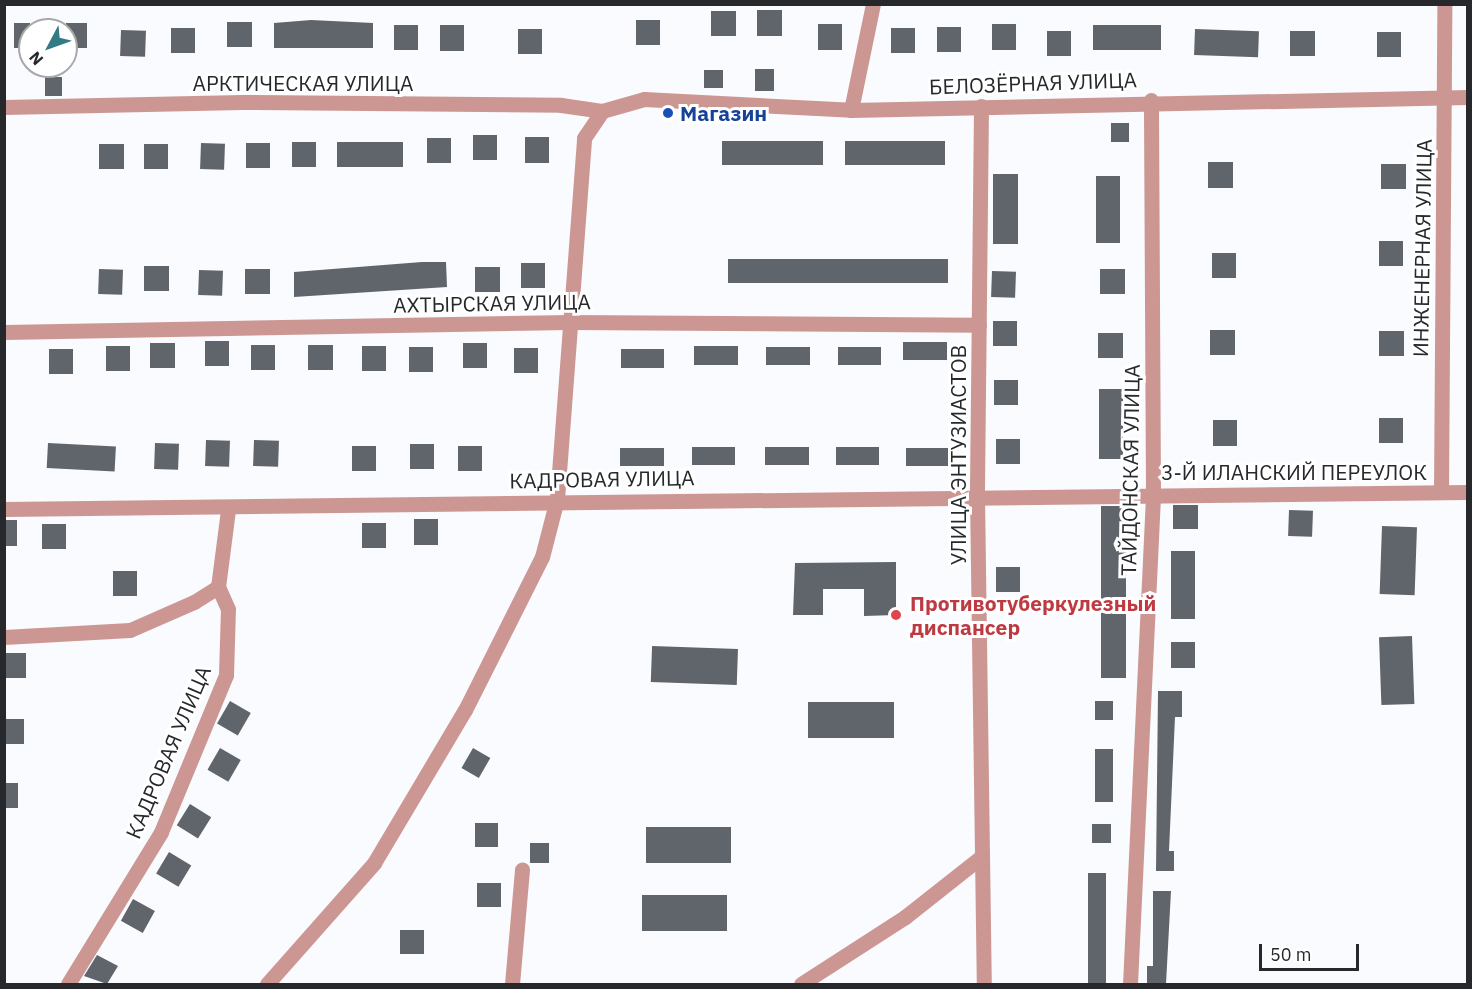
<!DOCTYPE html>
<meta charset="utf-8">
<style>
body{margin:0}
#map{position:relative;width:1472px;height:989px;overflow:hidden;background:#f9fbff;font-family:"IBM Plex Sans",sans-serif}
div>[style]{position:absolute}
[style*='--x']{left:calc(var(--x)*1px);top:calc(var(--y)*1px);width:calc(var(--w)*1px);rotate:calc(var(--a)*1deg)}
.building>*{inset:0;background:#60656c;transform-origin:0 0}
.minor>*{height:15px;margin:-7.5px;padding:0 7.5px;transform-origin:7.5px;border-radius:7.5px;background:#cc9793}
.dots>*{width:16px;height:16px;translate:-50% -50%;box-sizing:border-box;border:3px solid #fff;border-radius:50%}
span{translate:-50% -50%;white-space:nowrap;text-align:center;line-height:1.15;-webkit-text-stroke:6px #fff;paint-order:stroke}
.street-label{font-size:21px;color:#26282b}
.transit-label{font-size:21px;color:#164399;font-weight:700}
.left{translate:0 -50%;text-align:left}
.health-label{font-size:21px;color:#be3a42;font-weight:700}
.frame{position:absolute;inset:0;border:6px solid #26282b;pointer-events:none}
.north{position:absolute;left:18px;top:18px;width:60px;height:60px;box-sizing:border-box;background:#fff;border:2px solid #a8a9aa;border-radius:50%;rotate:229deg;font-size:16px;font-weight:700;line-height:24px;text-align:center;color:#26282b}
.north::after{content:'';display:block;margin:auto;width:21px;height:27px;background:#327a84;clip-path:polygon(50% 0,100% 100%,50% 72%,0 100%)}
.scale{position:absolute;left:1259px;top:944px;width:100px;height:27px;box-sizing:border-box;border:3px solid #26282b;border-top:0;padding-left:8px;font-size:18px;line-height:21px;white-space:nowrap;color:#26282b;-webkit-text-stroke:4px #fff;paint-order:stroke}
</style>
<div id="map">
<div class="building">
<div style="left:757px;top:10px;width:25px;height:26px"></div>
<div style="left:711px;top:11px;width:25px;height:25px"></div>
<div style="clip-path:polygon(311px 20px,373px 23px,373px 48px,274px 48px,274px 23px)"></div>
<div style="left:636px;top:20px;width:24px;height:25px"></div>
<div style="left:227px;top:22px;width:25px;height:25px"></div>
<div style="left:14px;top:23px;width:16px;height:25px"></div>
<div style="left:66px;top:23px;width:21px;height:25px"></div>
<div style="left:818px;top:24px;width:24px;height:26px"></div>
<div style="left:992px;top:24px;width:24px;height:26px"></div>
<div style="left:394px;top:25px;width:24px;height:25px"></div>
<div style="left:440px;top:25px;width:24px;height:26px"></div>
<div style="left:1093px;top:25px;width:68px;height:25px"></div>
<div style="left:937px;top:27px;width:24px;height:25px"></div>
<div style="left:171px;top:28px;width:24px;height:25px"></div>
<div style="left:891px;top:28px;width:24px;height:25px"></div>
<div style="left:518px;top:29px;width:24px;height:25px"></div>
<div style="left:1195px;top:29px;width:64px;height:26px;rotate:2deg"></div>
<div style="left:121px;top:30px;width:25px;height:26px;rotate:2deg"></div>
<div style="left:1047px;top:31px;width:24px;height:25px"></div>
<div style="left:1290px;top:31px;width:25px;height:25px"></div>
<div style="left:1377px;top:32px;width:24px;height:25px"></div>
<div style="left:755px;top:69px;width:19px;height:22px"></div>
<div style="left:704px;top:70px;width:19px;height:18px"></div>
<div style="left:45px;top:77px;width:17px;height:19px"></div>
<div style="left:1129px;top:123px;width:19px;height:18px;rotate:90deg"></div>
<div style="left:473px;top:135px;width:24px;height:25px"></div>
<div style="left:525px;top:137px;width:24px;height:26px"></div>
<div style="left:427px;top:138px;width:24px;height:25px"></div>
<div style="left:722px;top:141px;width:101px;height:24px"></div>
<div style="left:845px;top:141px;width:100px;height:24px"></div>
<div style="left:292px;top:142px;width:24px;height:25px"></div>
<div style="left:337px;top:142px;width:66px;height:25px"></div>
<div style="left:201px;top:143px;width:24px;height:26px;rotate:2deg"></div>
<div style="left:246px;top:143px;width:24px;height:25px"></div>
<div style="left:99px;top:144px;width:25px;height:25px"></div>
<div style="left:144px;top:144px;width:24px;height:25px"></div>
<div style="left:1208px;top:162px;width:25px;height:26px"></div>
<div style="left:1381px;top:164px;width:25px;height:25px"></div>
<div style="left:993px;top:174px;width:25px;height:70px"></div>
<div style="left:1096px;top:176px;width:24px;height:67px"></div>
<div style="left:1379px;top:241px;width:24px;height:25px"></div>
<div style="left:1212px;top:253px;width:24px;height:25px"></div>
<div style="left:948px;top:259px;width:24px;height:220px;rotate:90deg"></div>
<div style="clip-path:polygon(422px 262px,446px 262px,447px 287px,294px 297px,294px 272px)"></div>
<div style="left:521px;top:263px;width:24px;height:25px"></div>
<div style="left:144px;top:266px;width:25px;height:25px"></div>
<div style="left:475px;top:267px;width:25px;height:25px"></div>
<div style="left:99px;top:269px;width:24px;height:25px;rotate:2deg"></div>
<div style="left:245px;top:269px;width:25px;height:25px"></div>
<div style="left:1100px;top:269px;width:25px;height:25px"></div>
<div style="left:199px;top:270px;width:24px;height:25px;rotate:2deg"></div>
<div style="left:992px;top:271px;width:24px;height:26px;rotate:2deg"></div>
<div style="left:993px;top:321px;width:24px;height:25px"></div>
<div style="left:1210px;top:330px;width:25px;height:25px"></div>
<div style="left:1379px;top:331px;width:25px;height:25px"></div>
<div style="left:1098px;top:333px;width:25px;height:25px"></div>
<div style="left:205px;top:341px;width:24px;height:25px"></div>
<div style="left:947px;top:342px;width:18px;height:44px;rotate:90deg"></div>
<div style="left:150px;top:343px;width:25px;height:25px"></div>
<div style="left:463px;top:343px;width:24px;height:25px"></div>
<div style="left:251px;top:345px;width:24px;height:25px"></div>
<div style="left:308px;top:345px;width:25px;height:25px"></div>
<div style="left:106px;top:346px;width:24px;height:25px"></div>
<div style="left:362px;top:346px;width:24px;height:25px"></div>
<div style="left:694px;top:346px;width:44px;height:19px"></div>
<div style="left:409px;top:347px;width:24px;height:25px"></div>
<div style="left:766px;top:347px;width:44px;height:18px"></div>
<div style="left:838px;top:347px;width:43px;height:18px"></div>
<div style="left:514px;top:348px;width:24px;height:25px"></div>
<div style="left:49px;top:349px;width:24px;height:25px"></div>
<div style="left:621px;top:349px;width:43px;height:19px"></div>
<div style="left:994px;top:380px;width:24px;height:25px"></div>
<div style="left:1099px;top:389px;width:24px;height:70px"></div>
<div style="left:1379px;top:418px;width:24px;height:25px"></div>
<div style="left:1213px;top:420px;width:24px;height:26px"></div>
<div style="left:996px;top:439px;width:24px;height:25px"></div>
<div style="left:206px;top:440px;width:24px;height:26px;rotate:2deg"></div>
<div style="left:254px;top:440px;width:25px;height:26px;rotate:2deg"></div>
<div style="left:48px;top:443px;width:68px;height:25px;rotate:3deg"></div>
<div style="left:155px;top:443px;width:24px;height:26px;rotate:2deg"></div>
<div style="left:410px;top:444px;width:24px;height:25px"></div>
<div style="left:352px;top:446px;width:24px;height:25px"></div>
<div style="left:458px;top:446px;width:24px;height:25px"></div>
<div style="left:692px;top:447px;width:43px;height:18px"></div>
<div style="left:809px;top:447px;width:18px;height:44px;rotate:90deg"></div>
<div style="left:836px;top:447px;width:43px;height:18px"></div>
<div style="left:620px;top:448px;width:44px;height:18px"></div>
<div style="left:906px;top:448px;width:44px;height:18px"></div>
<div style="left:1173px;top:505px;width:25px;height:24px"></div>
<div style="left:1101px;top:506px;width:25px;height:172px"></div>
<div style="left:1289px;top:510px;width:24px;height:26px;rotate:2deg"></div>
<div style="left:414px;top:519px;width:24px;height:26px"></div>
<div style="left:4px;top:520px;width:13px;height:26px"></div>
<div style="left:362px;top:523px;width:24px;height:25px"></div>
<div style="left:42px;top:524px;width:24px;height:25px"></div>
<div style="left:1382px;top:526px;width:35px;height:68px;rotate:2deg"></div>
<div style="left:1171px;top:551px;width:24px;height:68px"></div>
<div style="clip-path:polygon(896px 562px,896px 615px,864px 616px,864px 589px,823px 589px,823px 615px,793px 615px,795px 563px)"></div>
<div style="left:996px;top:567px;width:24px;height:25px"></div>
<div style="left:113px;top:571px;width:24px;height:25px"></div>
<div style="left:1412px;top:636px;width:68px;height:33px;rotate:88deg"></div>
<div style="left:1171px;top:642px;width:24px;height:26px"></div>
<div style="left:738px;top:649px;width:36px;height:86px;rotate:92deg"></div>
<div style="left:4px;top:653px;width:22px;height:25px"></div>
<div style="clip-path:polygon(1158px 691px,1182px 691px,1182px 717px,1175px 717px,1169px 851px,1174px 851px,1174px 871px,1156px 871px)"></div>
<div style="left:230px;top:701px;width:24px;height:26px;rotate:30deg"></div>
<div style="left:1095px;top:701px;width:18px;height:19px"></div>
<div style="left:894px;top:702px;width:36px;height:86px;rotate:90deg"></div>
<div style="left:4px;top:719px;width:20px;height:25px"></div>
<div style="left:220px;top:748px;width:24px;height:25px;rotate:30deg"></div>
<div style="left:473px;top:748px;width:20px;height:23px;rotate:30deg"></div>
<div style="left:1095px;top:749px;width:18px;height:53px"></div>
<div style="left:4px;top:783px;width:14px;height:25px"></div>
<div style="left:190px;top:804px;width:25px;height:25px;rotate:32deg"></div>
<div style="left:475px;top:823px;width:23px;height:24px"></div>
<div style="left:1092px;top:824px;width:19px;height:19px"></div>
<div style="left:731px;top:827px;width:36px;height:85px;rotate:90deg"></div>
<div style="left:530px;top:843px;width:19px;height:20px"></div>
<div style="left:169px;top:852px;width:26px;height:25px;rotate:31deg"></div>
<div style="left:1088px;top:873px;width:18px;height:110px"></div>
<div style="left:477px;top:883px;width:24px;height:24px"></div>
<div style="clip-path:polygon(1153px 891px,1171px 891px,1166px 984px,1147px 984px,1147px 966px,1153px 966px)"></div>
<div style="left:727px;top:895px;width:36px;height:85px;rotate:90deg"></div>
<div style="left:133px;top:899px;width:25px;height:25px;rotate:29deg"></div>
<div style="left:400px;top:930px;width:24px;height:24px"></div>
<div style="clip-path:polygon(97px 955px,118px 966px,107px 984px,84px 976px)"></div>
</div>
<div class="minor">
<div style="--x:981;--y:106;--w:390;--a:90.6"></div>
<div style="--x:977;--y:496;--w:488;--a:89.2"></div>
<div style="--x:4;--y:107;--w:238;--a:-1.2"></div>
<div style="--x:242;--y:102;--w:319;--a:0.5"></div>
<div style="--x:561;--y:105;--w:41;--a:8.3"></div>
<div style="--x:851;--y:110;--w:108;--a:-78.3"></div>
<div style="--x:4;--y:332;--w:565;--a:-1.01"></div>
<div style="--x:569;--y:322;--w:410;--a:0.4"></div>
<div style="--x:1441;--y:492;--w:488;--a:-89.6"></div>
<div style="--x:4;--y:509;--w:1464;--a:-0.67"></div>
<div style="--x:4;--y:637;--w:126;--a:-3.2"></div>
<div style="--x:130;--y:630;--w:70;--a:-23.6"></div>
<div style="--x:194;--y:602;--w:28;--a:-32"></div>
<div style="--x:218;--y:587;--w:78;--a:-82.6"></div>
<div style="--x:68;--y:984;--w:178;--a:-58.5"></div>
<div style="--x:161;--y:832;--w:170;--a:-67.5"></div>
<div style="--x:226;--y:675;--w:66;--a:-88.3"></div>
<div style="--x:228;--y:609;--w:24;--a:-114"></div>
<div style="--x:267;--y:984;--w:162;--a:-48.5"></div>
<div style="--x:374;--y:863;--w:178;--a:-59.3"></div>
<div style="--x:465;--y:710;--w:171;--a:-63.3"></div>
<div style="--x:542;--y:557;--w:60;--a:-75.5"></div>
<div style="--x:557;--y:499;--w:362;--a:-85.7"></div>
<div style="--x:584;--y:138;--w:32;--a:-56"></div>
<div style="--x:602;--y:111;--w:44;--a:-15.9"></div>
<div style="--x:644;--y:99;--w:207;--a:3"></div>
<div style="--x:851;--y:110;--w:617;--a:-1.21"></div>
<div style="--x:512;--y:984;--w:115;--a:-85"></div>
<div style="--x:801;--y:984;--w:124;--a:-32.8"></div>
<div style="--x:905;--y:917;--w:97;--a:-38.3"></div>
<div style="--x:1130;--y:984;--w:492;--a:-87.3"></div>
<div style="--x:1153;--y:493;--w:393;--a:-90.3"></div>
</div>
<div class="dots">
<div style="left:668px;top:113px;background:#1a4fb4"></div>
<div style="left:896px;top:615px;background:#e0444e"></div>
</div>
<div class="street-label">
<span style="left:303px;top:83px">АРКТИЧЕСКАЯ УЛИЦА</span>
<span style="left:1033px;top:83px;rotate:-2deg">БЕЛОЗЁРНАЯ УЛИЦА</span>
<span style="left:1422px;top:248px;rotate:-89deg">ИНЖЕНЕРНАЯ УЛИЦА</span>
<span style="left:492px;top:303px;rotate:-1deg">АХТЫРСКАЯ УЛИЦА</span>
<span style="left:958px;top:455px;rotate:-90deg">УЛИЦА ЭНТУЗИАСТОВ</span>
<span style="left:1130px;top:470px;rotate:-89deg">ТАЙДОНСКАЯ УЛИЦА</span>
<span style="left:1294px;top:472px">3-Й ИЛАНСКИЙ ПЕРЕУЛОК</span>
<span style="left:602px;top:479px;rotate:-1deg">КАДРОВАЯ УЛИЦА</span>
<span style="left:168px;top:752px;rotate:-67deg">КАДРОВАЯ УЛИЦА</span>
</div>
<div class="transit-label">
<span class="left" style="left:680px;top:113px">Магазин</span>
</div>
<div class="health-label">
<span class="left" style="left:910px;top:615px">Противотуберкулезный<br>диспансер</span>
</div>
<div class="frame"></div>
<div class="north">N</div>
<div class="scale">50 m</div>
</div>
